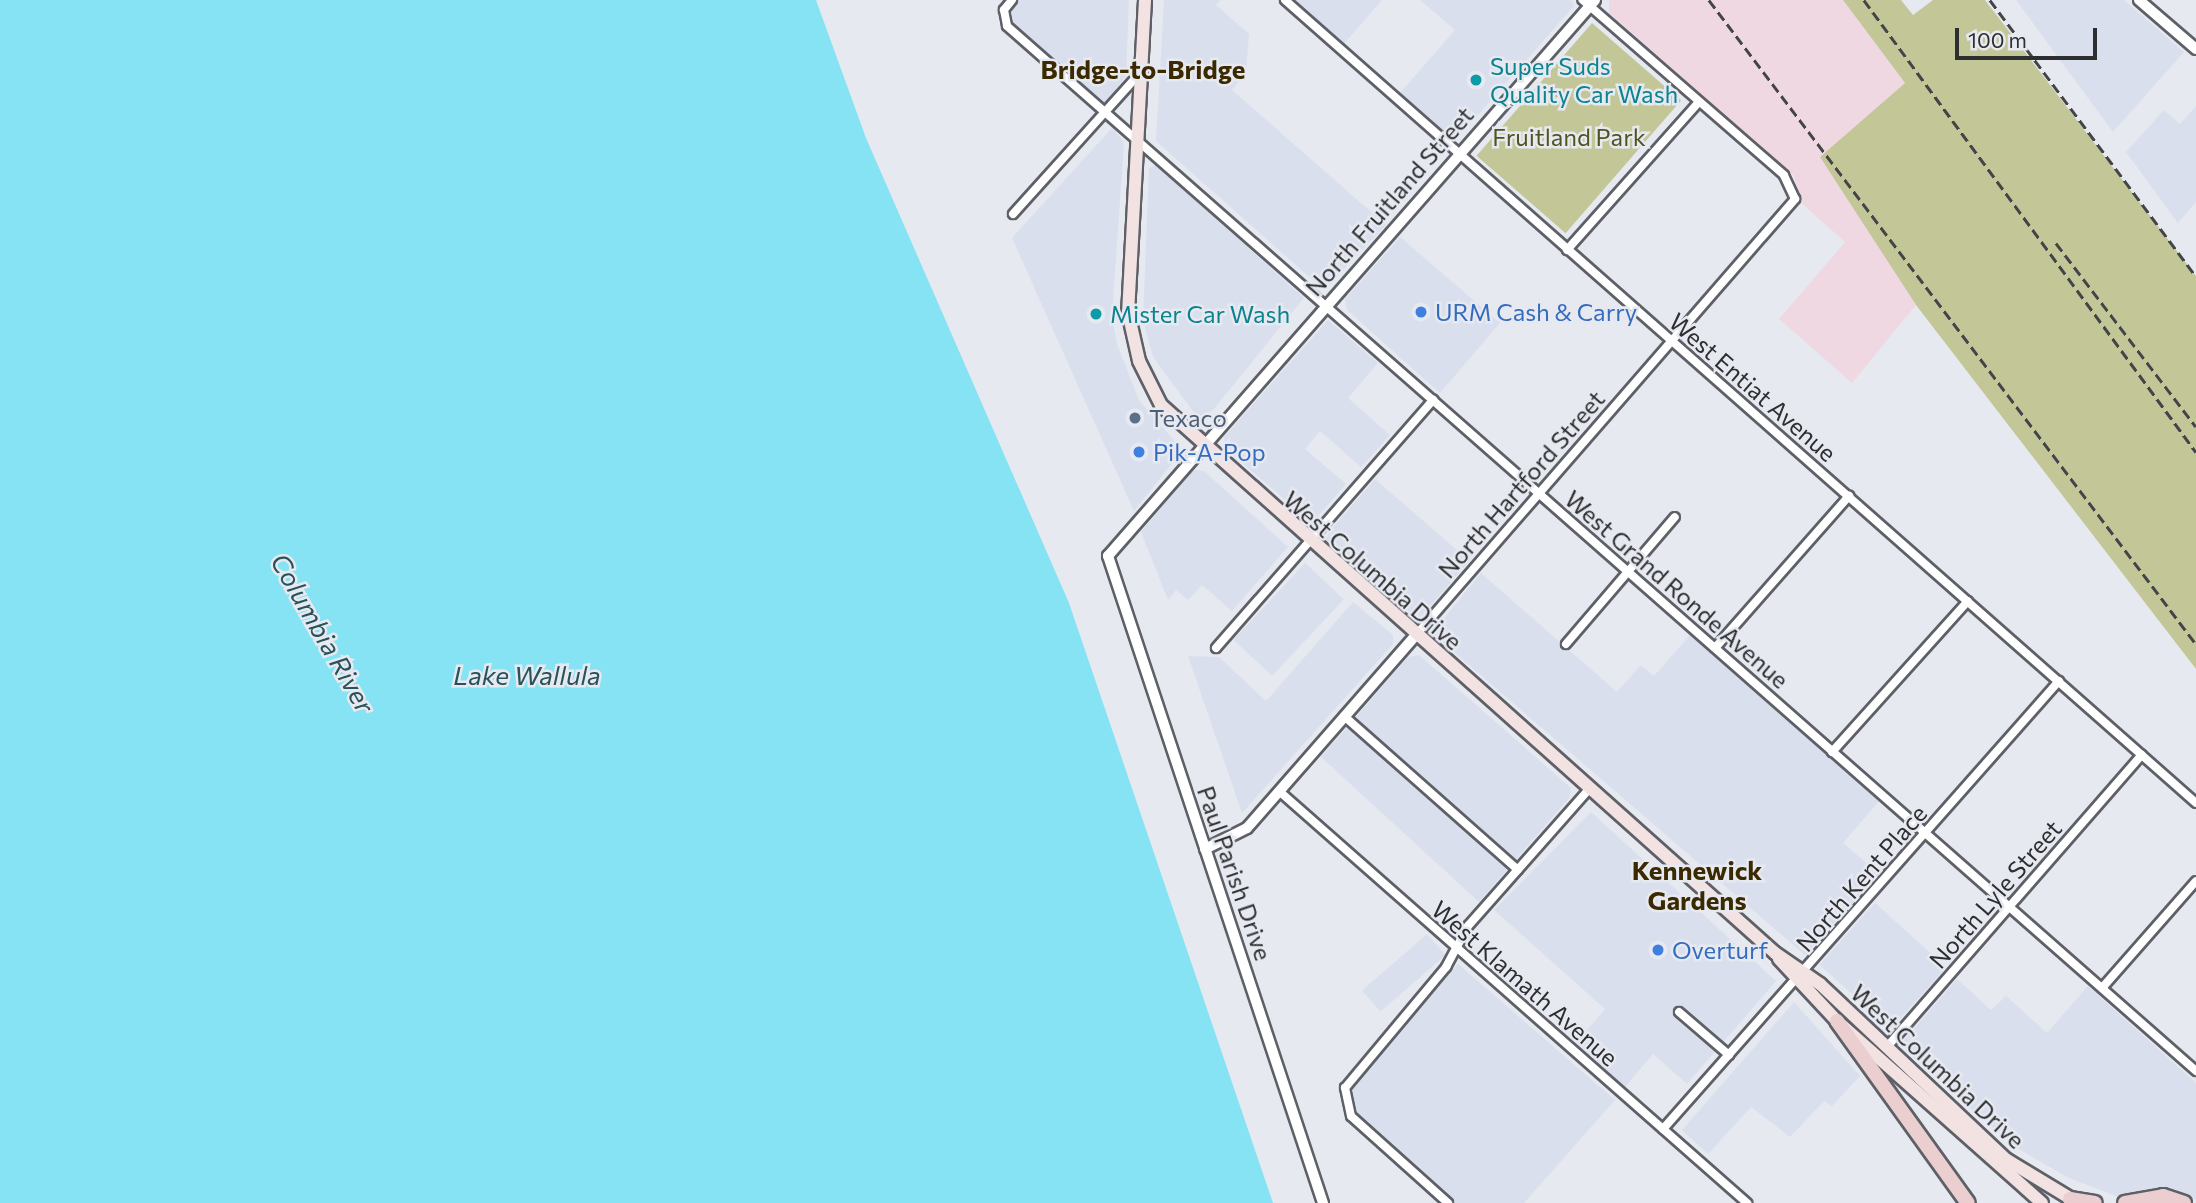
<!DOCTYPE html>
<style>
body{margin:0}
#map{position:relative;width:2196px;height:1203px;overflow:hidden;background:#e7e9f1;font-family:Commissioner,sans-serif}
div>[style]{position:absolute}
[style*='--x']{left:calc(var(--x)*1px);top:calc(var(--y)*1px);width:calc(var(--w)*1px);rotate:calc(var(--a)*1deg)}
.built>*{inset:0;background:#d9dfed;transform-origin:0 0}
.industrial>*{inset:0;background:#f0d8e3}
.green>*{inset:0;background:#c3c798;transform-origin:0 0}
.water>*{inset:0;background:#85e3f3}
.roads{filter:drop-shadow(2px 0 #5e6067) drop-shadow(-2px 0 #5e6067) drop-shadow(0 2px #5e6067) drop-shadow(0 -2px #5e6067)}
.minor>*{height:8px;margin:-4px;padding:0 4px;transform-origin:4px;border-radius:4px;background:#fff}
.tertiary>*{height:10px;margin:-5px;padding:0 5px;transform-origin:5px;border-radius:5px;background:#fff}
.primary>*{height:12px;margin:-6px;padding:0 6px;transform-origin:6px;border-radius:6px;background:#f3e2e2}
.motorway>*{height:14px;margin:-7px;padding:0 7px;transform-origin:7px;border-radius:7px;background:#ebcecf}
.rail>*{height:2.5px;margin-top:-1.25px;transform-origin:0;background:repeating-linear-gradient(90deg,#434447 0 10px,transparent 0 15px)}
.dots>*{width:19px;height:19px;translate:-50% -50%;box-sizing:border-box;border:4px solid #e7e9f1;border-radius:50%}
span{translate:-50% -50%;white-space:nowrap;text-align:center;line-height:1.15;-webkit-text-stroke:5px #e7e9f1;paint-order:stroke}
.culture-label{font-size:24px;color:#0d838f}
.left{translate:0 -50%;text-align:left}
.park-label{font-size:24px;color:#51531f}
.street-label{font-size:24px;color:#2d2e30}
.shop-label{font-size:24px;color:#366cbe}
.service-label{font-size:24px;color:#4e5e75}
.neighbourhood-label{font-size:26px;color:#3b2a01;font-weight:700}
.water-label{font-size:26px;color:#29535a;font-style:italic}
.scale{position:absolute;left:1955px;top:28px;width:142px;height:32px;box-sizing:border-box;border:4px solid #2d2e30;border-top:0;padding-left:9px;font-size:21px;line-height:24px;white-space:nowrap;color:#2d2e30;-webkit-text-stroke:5px #e7e9f1;paint-order:stroke}
</style>
<div id="map">
<div class="built">
<div style="clip-path:polygon(1015px 0,1129px 0,1126px 76px,1103px 106px,1000px 17px)"></div>
<div style="clip-path:polygon(1164px 0,1220px 0,1216px 5px,1249px 34px,1246px 73px,1232px 90px,1386px 225px,1324px 290px,1156px 141px)"></div>
<div style="clip-path:polygon(1292px 0,1382px 0,1343px 45px)"></div>
<div style="clip-path:polygon(1420px 0,1572px 0,1574px 6px,1455px 141px,1399px 94px,1455px 30px)"></div>
<div style="clip-path:polygon(2016px 0,2124px 0,2184px 52px,2113px 132px)"></div>
<div style="clip-path:polygon(2196px 106px,2196px 202px,2178px 223px,2126px 152px,2164px 110px,2180px 124px)"></div>
<div style="clip-path:polygon(1112px 128px,1124px 142px,1112px 316px,1117px 344px,1139px 400px,1177px 444px,1178px 456px,1134px 511px,1012px 238px)"></div>
<div style="clip-path:polygon(1156px 165px,1304px 298px,1213px 410px,1198px 418px,1153px 357px,1143px 320px,1149px 168px)"></div>
<div style="clip-path:polygon(1400px 237px,1500px 323px,1440px 393px,1347px 310px,1345px 299px)"></div>
<div style="clip-path:polygon(1328px 320px,1378px 363px,1348px 398px,1390px 435px,1361px 467px,1320px 431px,1305px 449px,1346px 484px,1312px 523px,1226px 449px,1224px 437px)"></div>
<div style="clip-path:polygon(1193px 470px,1204px 471px,1288px 547px,1232px 611px,1202px 585px,1188px 600px,1176px 590px,1168px 600px,1141px 532px)"></div>
<div style="left:1375px;top:479px;width:125px;height:78px;rotate:41deg"></div>
<div style="left:1305px;top:563px;width:53px;height:105px;rotate:43deg"></div>
<div style="clip-path:polygon(1481px 573px,1617px 692px,1641px 665px,1654px 676px,1690px 635px,1879px 801px,1843px 843px,1879px 874px,1805px 955px,1432px 633px)"></div>
<div style="clip-path:polygon(1353px 602px,1393px 635px,1393px 644px,1242px 813px,1188px 656px,1219px 657px,1266px 701px)"></div>
<div style="clip-path:polygon(1419px 655px,1571px 788px,1570px 797px,1479px 902px,1321px 757px,1408px 657px)"></div>
<div style="clip-path:polygon(1591px 812px,1776px 981px,1687px 1084px,1653px 1054px,1625px 1087px,1576px 1043px,1605px 1009px,1494px 910px)"></div>
<div style="left:1875px;top:903px;width:96px;height:83px;rotate:42deg"></div>
<div style="left:1427px;top:934px;width:28px;height:86px;rotate:49deg"></div>
<div style="clip-path:polygon(1458px 964px,1615px 1100px,1524px 1203px,1448px 1203px,1356px 1117px,1347px 1100px,1352px 1084px)"></div>
<div style="clip-path:polygon(1957px 979px,1991px 1010px,2006px 996px,2047px 1033px,2088px 986px,2196px 1083px,2196px 1199px,2119px 1197px,2069px 1178px,2017px 1148px,1959px 1099px,1906px 1050px,1904px 1040px)"></div>
<div style="clip-path:polygon(1794px 1002px,1860px 1076px,1832px 1106px,1824px 1101px,1790px 1137px,1751px 1107px,1708px 1154px,1682px 1130px)"></div>
</div>
<div class="industrial">
<div style="clip-path:polygon(1609px 0,1843px 0,1905px 83px,1821px 157px,1916px 305px,1852px 383px,1779px 319px,1845px 242px,1800px 202px,1794px 176px,1609px 13px)"></div>
</div>
<div class="green">
<div style="clip-path:polygon(1843px 0,1901px 0,1913px 15px,1933px 0,1985px 0,2196px 276px,2196px 669px,1916px 305px,1820px 157px,1905px 83px)"></div>
<div style="left:1592px;top:23px;width:118px;height:176px;rotate:41deg"></div>
</div>
<div class="water">
<div style="clip-path:polygon(0 0,816px 0,866px 138px,1069px 603px,1273px 1203px,0 1203px)"></div>
</div>
<div class="roads">
<div class="minor">
<div style="--x:1012;--y:0;--w:13;--a:129"></div>
<div style="--x:1004;--y:10;--w:16;--a:79"></div>
<div style="--x:1007;--y:26;--w:1583;--a:41.31"></div>
<div style="--x:1285;--y:0;--w:1214;--a:41.39"></div>
<div style="--x:1013;--y:214;--w:190;--a:-48"></div>
<div style="--x:1567;--y:250;--w:198;--a:-48.3"></div>
<div style="--x:1416;--y:635;--w:578;--a:-49"></div>
<div style="--x:1795;--y:199;--w:26;--a:-115"></div>
<div style="--x:1784;--y:175;--w:267;--a:-139"></div>
<div style="--x:1566;--y:644;--w:167;--a:-49.4"></div>
<div style="--x:1216;--y:648;--w:330;--a:-48.8"></div>
<div style="--x:1715;--y:648;--w:203;--a:-48.6"></div>
<div style="--x:1344;--y:716;--w:232;--a:41.5"></div>
<div style="--x:1832;--y:752;--w:203;--a:-48"></div>
<div style="--x:1279;--y:791;--w:624;--a:41.36"></div>
<div style="--x:2102;--y:988;--w:142;--a:-48.7"></div>
<div style="--x:1679;--y:1012;--w:66;--a:40.7"></div>
<div style="--x:1886;--y:1048;--w:389;--a:-48.9"></div>
<div style="--x:1663;--y:1129;--w:598;--a:-48.53"></div>
<div style="--x:1448;--y:1203;--w:130;--a:-138.1"></div>
<div style="--x:1351;--y:1116;--w:29;--a:-102"></div>
<div style="--x:1345;--y:1088;--w:158;--a:-50.1"></div>
<div style="--x:1446;--y:967;--w:47;--a:-61.8"></div>
<div style="--x:1468;--y:926;--w:183;--a:-48.5"></div>
</div>
<div class="tertiary">
<div style="--x:2139;--y:0;--w:75;--a:40.7"></div>
<div style="--x:1205;--y:849;--w:47;--a:-26.6"></div>
<div style="--x:1247;--y:828;--w:255;--a:-48.8"></div>
<div style="--x:1323;--y:1203;--w:682;--a:-108.38"></div>
<div style="--x:1108;--y:556;--w:739;--a:-48.78"></div>
</div>
<div class="primary">
<div style="--x:1145;--y:0;--w:312;--a:93.1"></div>
<div style="--x:1128;--y:312;--w:50;--a:77.3"></div>
<div style="--x:1139;--y:361;--w:49;--a:63.4"></div>
<div style="--x:1161;--y:405;--w:823;--a:41.75"></div>
<div style="--x:1775;--y:953;--w:55;--a:34.6"></div>
<div style="--x:1820;--y:984;--w:257;--a:43.3"></div>
<div style="--x:2007;--y:1160;--w:83;--a:31.2"></div>
<div style="--x:1779;--y:959;--w:85;--a:46.9"></div>
<div style="--x:1837;--y:1021;--w:274;--a:41.6"></div>
</div>
<div class="motorway">
<div style="--x:1837;--y:1021;--w:224;--a:54.3"></div>
<div style="--x:2070;--y:1199;--w:25;--a:9"></div>
<div style="--x:2125;--y:1203;--w:39;--a:-10"></div>
<div style="--x:2163;--y:1196;--w:22;--a:18"></div>
</div>
</div>
<div class="rail">
<div style="--x:1709;--y:0;--w:807;--a:52.9"></div>
<div style="--x:1864;--y:0;--w:561;--a:53.7"></div>
<div style="--x:1990;--y:0;--w:344;--a:53.3"></div>
<div style="--x:2056;--y:243;--w:231;--a:52.7"></div>
</div>
<div class="dots">
<div style="left:1476px;top:80px;background:#0f9aa8"></div>
<div style="left:1421px;top:312px;background:#3f7fe0"></div>
<div style="left:1096px;top:314px;background:#0f9aa8"></div>
<div style="left:1135px;top:418px;background:#5c6f8a"></div>
<div style="left:1139px;top:452px;background:#3f7fe0"></div>
<div style="left:1658px;top:950px;background:#3f7fe0"></div>
</div>
<div class="culture-label">
<span class="left" style="left:1490px;top:80px">Super Suds<br>Quality Car Wash</span>
<span class="left" style="left:1110px;top:314px">Mister Car Wash</span>
</div>
<div class="park-label">
<span style="left:1569px;top:137px">Fruitland Park</span>
</div>
<div class="street-label">
<span style="left:1389px;top:201px;rotate:-49deg">North Fruitland Street</span>
<span style="left:1753px;top:387px;rotate:41deg">West Entiat Avenue</span>
<span style="left:1521px;top:484px;rotate:-49deg">North Hartford Street</span>
<span style="left:1373px;top:570px;rotate:41deg">West Columbia Drive</span>
<span style="left:1677px;top:589px;rotate:41deg">West Grand Ronde Avenue</span>
<span style="left:1235px;top:873px;rotate:71deg">Paul Parish Drive</span>
<span style="left:1861px;top:878px;rotate:-49deg">North Kent Place</span>
<span style="left:1995px;top:894px;rotate:-49deg">North Lyle Street</span>
<span style="left:1525px;top:983px;rotate:41deg">West Klamath Avenue</span>
<span style="left:1938px;top:1066px;rotate:43deg">West Columbia Drive</span>
</div>
<div class="shop-label">
<span class="left" style="left:1435px;top:312px">URM Cash &amp; Carry</span>
<span class="left" style="left:1153px;top:452px">Pik-A-Pop</span>
<span class="left" style="left:1672px;top:950px">Overturf</span>
</div>
<div class="service-label">
<span class="left" style="left:1149px;top:418px">Texaco</span>
</div>
<div class="neighbourhood-label">
<span style="left:1143px;top:69px">Bridge-to-Bridge</span>
<span style="left:1697px;top:885px">Kennewick<br>Gardens</span>
</div>
<div class="water-label">
<span style="left:323px;top:633px;rotate:60deg">Columbia River</span>
<span style="left:527px;top:675px">Lake Wallula</span>
</div>
<div class="scale">100 m</div>
</div>
